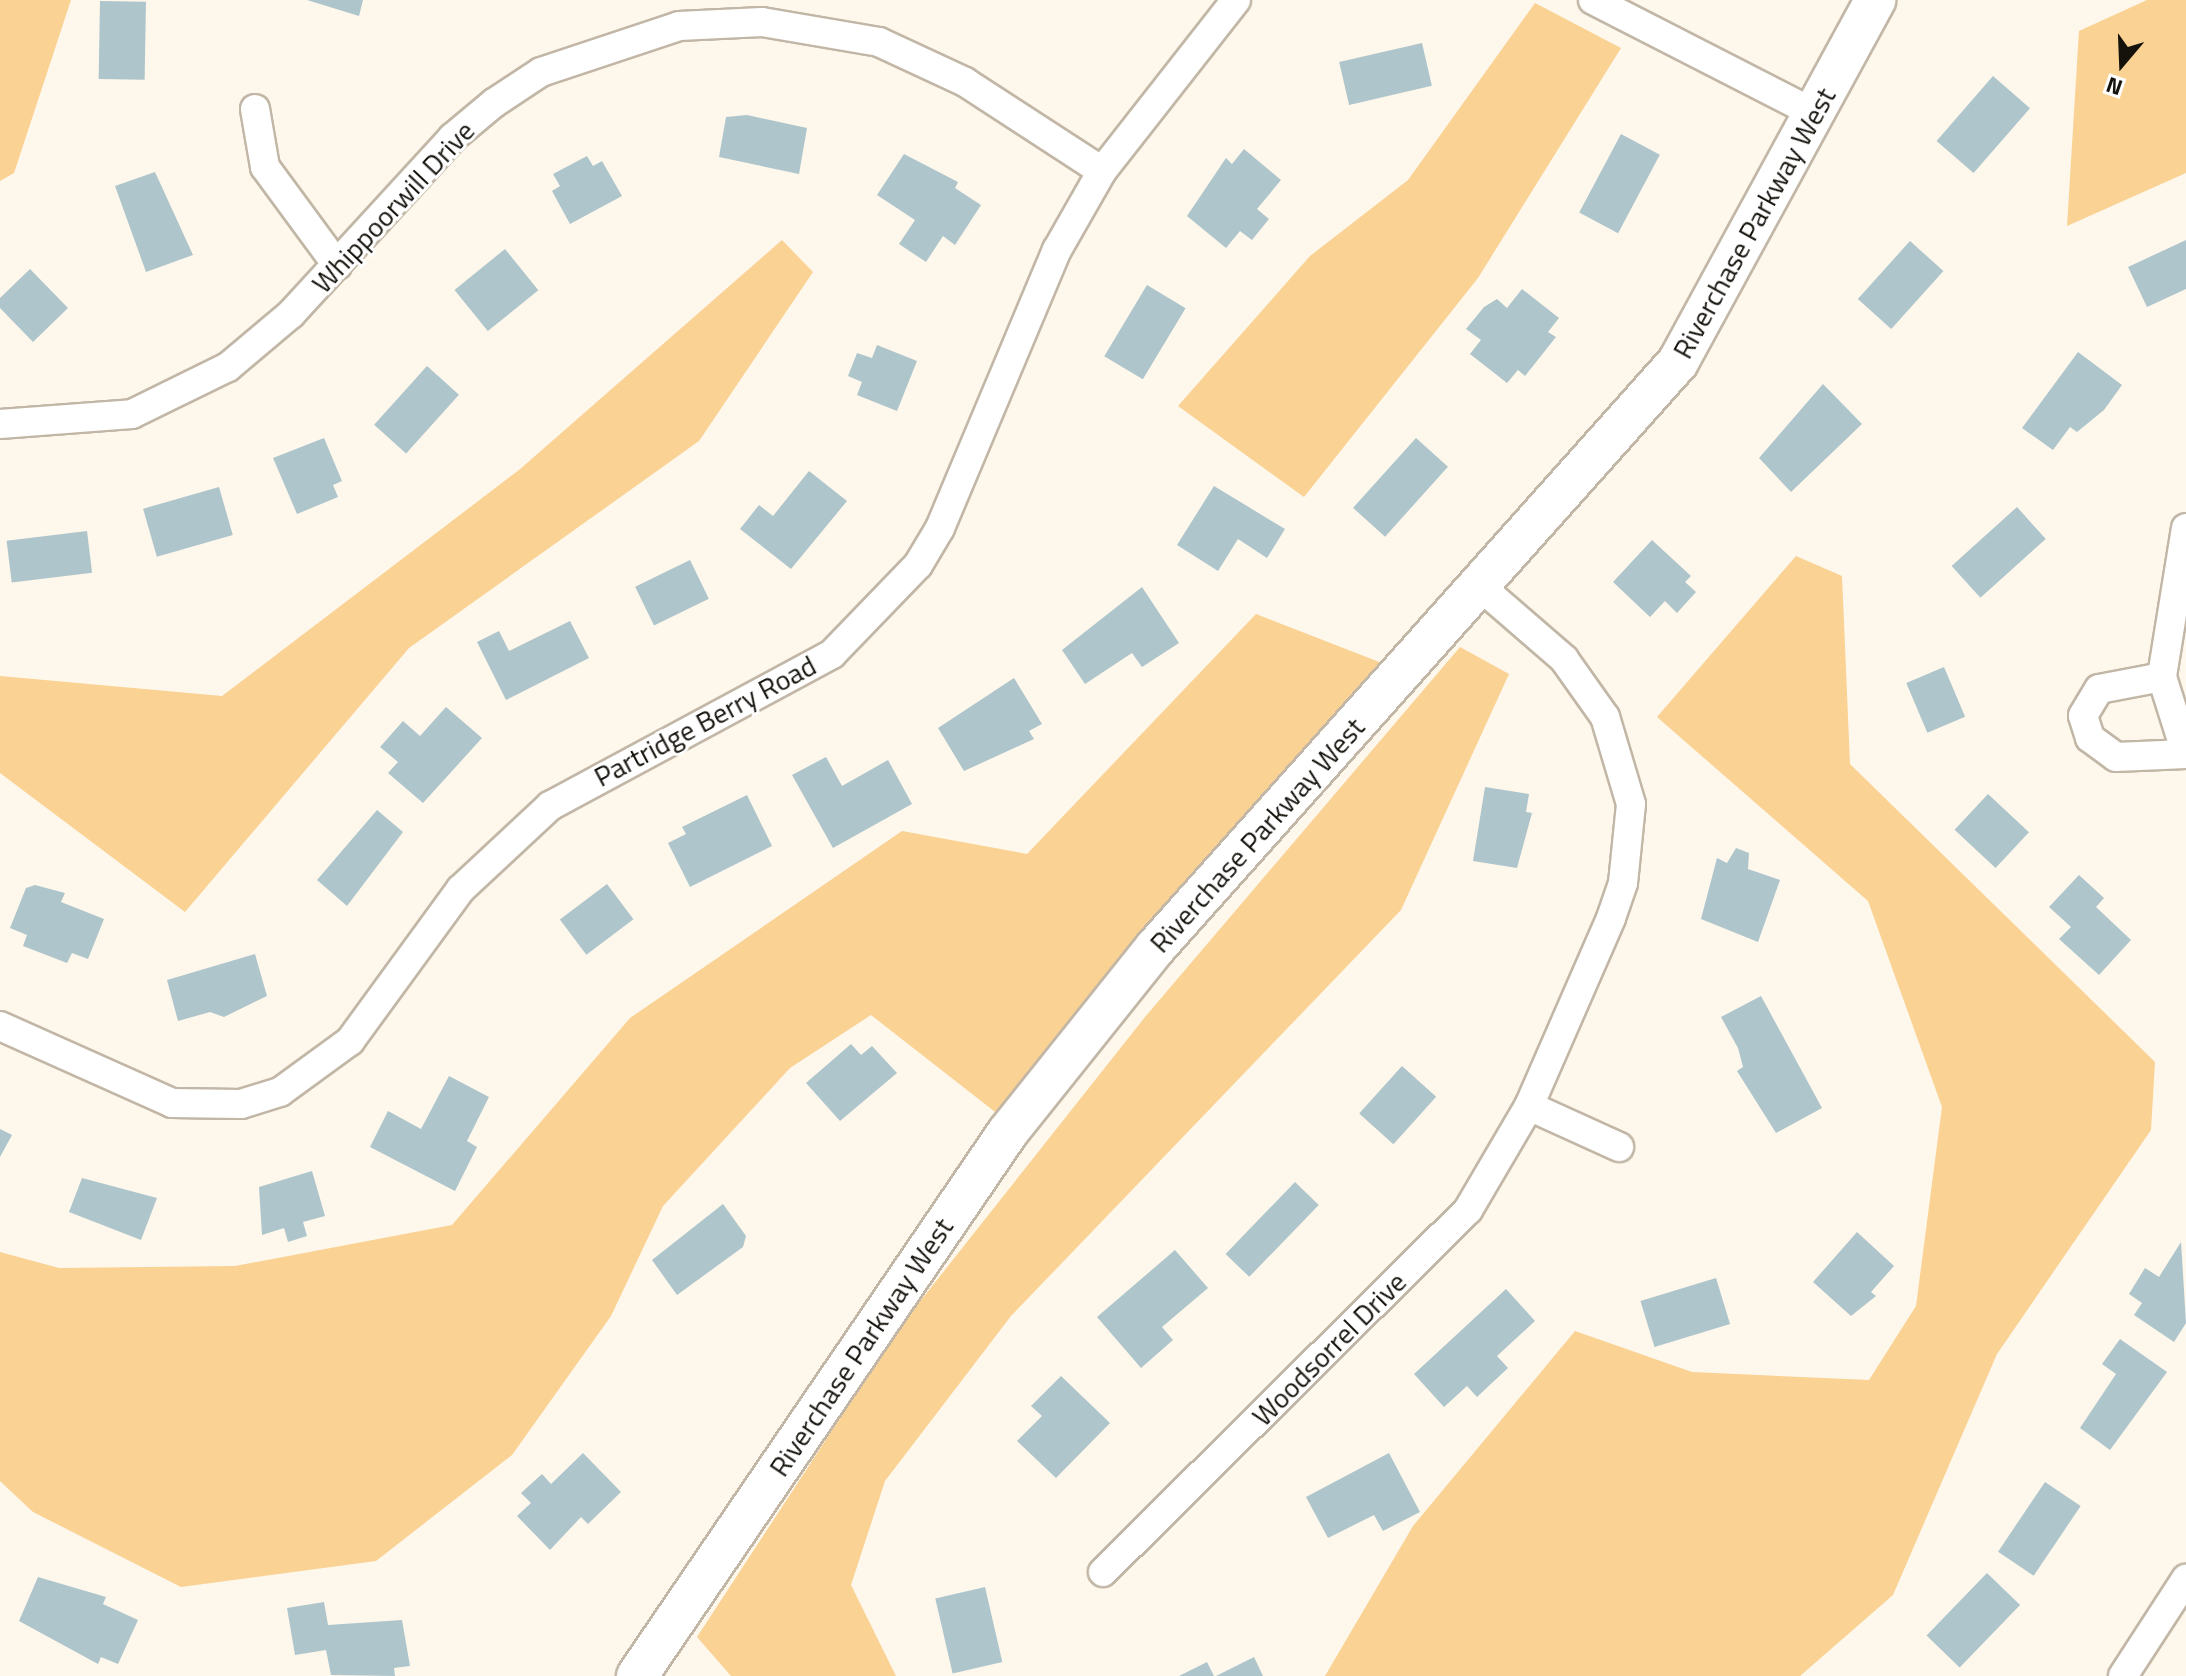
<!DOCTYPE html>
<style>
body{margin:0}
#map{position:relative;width:2186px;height:1676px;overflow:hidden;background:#fef7ec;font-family:"Titillium Web",sans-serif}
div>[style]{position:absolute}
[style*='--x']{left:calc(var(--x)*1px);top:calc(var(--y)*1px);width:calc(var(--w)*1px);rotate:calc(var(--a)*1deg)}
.green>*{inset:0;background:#fad293}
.building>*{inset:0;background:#aec5cb;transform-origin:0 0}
.roads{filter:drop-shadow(2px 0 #c2b7a6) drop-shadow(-2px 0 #c2b7a6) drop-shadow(0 2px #c2b7a6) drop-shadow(0 -2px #c2b7a6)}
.street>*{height:28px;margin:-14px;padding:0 14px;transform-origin:14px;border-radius:14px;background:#fff}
.secondary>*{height:40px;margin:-20px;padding:0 20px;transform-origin:20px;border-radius:20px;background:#fff}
span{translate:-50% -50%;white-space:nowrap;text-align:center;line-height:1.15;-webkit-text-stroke:6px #fff;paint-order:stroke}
.street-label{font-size:28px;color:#15120c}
.north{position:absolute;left:2082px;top:24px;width:80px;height:80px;-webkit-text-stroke:6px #fff;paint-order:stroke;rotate:199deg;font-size:22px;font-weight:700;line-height:32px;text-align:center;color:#15120c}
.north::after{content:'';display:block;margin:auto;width:28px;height:36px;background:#15120c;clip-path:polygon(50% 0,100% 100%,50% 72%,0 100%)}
</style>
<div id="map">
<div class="green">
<div style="clip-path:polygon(0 0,71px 0,14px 173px,0 181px)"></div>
<div style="clip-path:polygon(2147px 0,2186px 0,2186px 173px,2067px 226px,2079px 31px)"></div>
<div style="clip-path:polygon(1535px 3px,1621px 48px,1478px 278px,1304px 497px,1178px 406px,1310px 256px,1408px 180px)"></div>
<div style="clip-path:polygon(782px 240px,813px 272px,699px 441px,409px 648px,185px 912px,0 773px,0 676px,222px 696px,519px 470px)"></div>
<div style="clip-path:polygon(1796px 556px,1842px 576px,1850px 764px,2155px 1062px,2151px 1130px,1997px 1354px,1893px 1595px,1800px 1676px,1325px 1676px,1413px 1526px,1575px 1331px,1692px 1372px,1869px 1380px,1916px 1306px,1942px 1107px,1868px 901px,1657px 717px)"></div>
<div style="clip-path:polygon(1256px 614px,1387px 665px,1164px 904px,999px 1115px,871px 1015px,790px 1068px,663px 1206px,611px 1316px,512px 1455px,376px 1561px,181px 1587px,33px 1512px,0 1481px,0 1252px,59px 1268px,235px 1266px,452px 1225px,630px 1018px,902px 831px,1027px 854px)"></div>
<div style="clip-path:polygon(1460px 647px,1509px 674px,1401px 910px,1011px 1316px,885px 1481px,851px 1585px,896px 1676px,731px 1676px,697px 1637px,899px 1328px,1145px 1017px)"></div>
</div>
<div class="building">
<div style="clip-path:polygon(307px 0,363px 0,359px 16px)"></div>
<div style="left:100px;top:1px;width:46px;height:78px;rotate:1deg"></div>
<div style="left:1422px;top:43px;width:44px;height:85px;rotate:77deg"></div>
<div style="left:1993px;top:76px;width:49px;height:86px;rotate:41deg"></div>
<div style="clip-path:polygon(747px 115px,807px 128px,799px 174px,719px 157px,726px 117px)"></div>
<div style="left:1621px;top:134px;width:44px;height:89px;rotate:28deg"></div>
<div style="clip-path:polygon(1244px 149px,1281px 180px,1257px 209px,1269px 219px,1252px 240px,1240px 231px,1226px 248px,1187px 216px,1226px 158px,1232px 164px)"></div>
<div style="clip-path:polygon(904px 154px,958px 182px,955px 188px,981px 205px,955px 245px,943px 236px,926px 262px,899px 244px,915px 220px,877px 195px)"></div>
<div style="clip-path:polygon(587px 156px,593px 166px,602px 161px,622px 196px,570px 224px,552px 191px,560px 186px,553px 174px)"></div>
<div style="clip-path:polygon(155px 172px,193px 255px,146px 272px,115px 186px)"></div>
<div style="clip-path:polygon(2186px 240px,2186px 289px,2147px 307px,2128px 267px)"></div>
<div style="left:1910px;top:241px;width:45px;height:78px;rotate:42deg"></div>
<div style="left:505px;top:249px;width:53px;height:65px;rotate:51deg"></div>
<div style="clip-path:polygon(30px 269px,68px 308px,33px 342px,0 308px,0 298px)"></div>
<div style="left:1147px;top:285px;width:45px;height:83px;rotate:31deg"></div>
<div style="clip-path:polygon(1522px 289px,1559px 318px,1548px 332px,1556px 337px,1525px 376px,1518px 370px,1507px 383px,1470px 354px,1481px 340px,1466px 329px,1484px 307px,1497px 299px,1507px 308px)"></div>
<div style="clip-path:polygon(877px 345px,917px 361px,897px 411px,857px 395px,862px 382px,848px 376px,857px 353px,872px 358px)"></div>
<div style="clip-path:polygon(2078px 352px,2122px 385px,2104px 410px,2077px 432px,2070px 427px,2053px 450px,2022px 428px)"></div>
<div style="left:427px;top:366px;width:43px;height:79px;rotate:42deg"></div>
<div style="clip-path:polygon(1823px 384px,1862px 424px,1791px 492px,1759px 458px)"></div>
<div style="clip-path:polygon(324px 438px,342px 481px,333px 485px,338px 497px,297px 514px,273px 458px)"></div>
<div style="left:1416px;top:438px;width:43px;height:94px;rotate:42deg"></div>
<div style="clip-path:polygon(809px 471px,847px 501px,791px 569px,740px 529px,759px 505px,773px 516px)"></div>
<div style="clip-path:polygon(1214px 486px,1285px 529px,1267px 558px,1238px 539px,1218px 571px,1177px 545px)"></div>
<div style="left:219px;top:487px;width:50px;height:79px;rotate:74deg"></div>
<div style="left:2017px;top:507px;width:43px;height:88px;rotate:48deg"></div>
<div style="left:87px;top:531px;width:42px;height:81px;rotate:83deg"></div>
<div style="clip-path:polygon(1652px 540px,1691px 576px,1685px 582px,1696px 592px,1677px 613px,1665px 601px,1650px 617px,1613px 582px)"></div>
<div style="left:690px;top:560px;width:43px;height:61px;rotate:64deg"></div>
<div style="clip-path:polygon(1142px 587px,1179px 643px,1142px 667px,1132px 653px,1085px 684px,1062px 650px)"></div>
<div style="clip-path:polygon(570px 621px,589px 658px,506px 700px,477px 642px,499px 631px,509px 651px)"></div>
<div style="left:1944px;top:667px;width:54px;height:41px;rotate:67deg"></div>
<div style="clip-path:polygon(1014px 678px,1042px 724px,1029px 731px,1034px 739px,964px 771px,938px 728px)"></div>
<div style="clip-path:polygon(446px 707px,482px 738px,423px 803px,388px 773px,398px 762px,380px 747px,403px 721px,420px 736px)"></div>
<div style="clip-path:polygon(826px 757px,842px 786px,888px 760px,912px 804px,833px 848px,792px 775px)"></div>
<div style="clip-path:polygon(1485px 787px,1529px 794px,1526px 812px,1532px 813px,1517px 868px,1473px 861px)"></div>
<div style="left:1988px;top:794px;width:56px;height:49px;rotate:43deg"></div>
<div style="clip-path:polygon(747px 795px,772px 846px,690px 887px,668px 843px,686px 834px,682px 827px)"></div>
<div style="clip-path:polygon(377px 810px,403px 832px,347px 906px,317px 880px)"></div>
<div style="clip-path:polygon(1736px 848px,1749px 853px,1748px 869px,1780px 880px,1758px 942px,1701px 919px,1717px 858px,1727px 863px)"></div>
<div style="clip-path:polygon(2079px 875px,2104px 898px,2096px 907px,2131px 940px,2099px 975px,2059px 939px,2071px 927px,2049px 907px)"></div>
<div style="left:607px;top:884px;width:44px;height:59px;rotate:53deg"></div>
<div style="clip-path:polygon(35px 885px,65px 893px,61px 902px,104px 919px,88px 959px,72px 953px,67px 963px,23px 946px,27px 935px,10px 928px,26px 888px)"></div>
<div style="clip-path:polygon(255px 954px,267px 996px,224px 1017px,210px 1012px,178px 1021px,167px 980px)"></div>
<div style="clip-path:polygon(1761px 996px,1822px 1108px,1776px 1133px,1737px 1071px,1743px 1067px,1738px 1048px,1721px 1017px)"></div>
<div style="clip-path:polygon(851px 1044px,861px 1055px,872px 1046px,897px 1073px,840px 1121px,806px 1083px)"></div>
<div style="left:1402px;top:1066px;width:46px;height:64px;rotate:42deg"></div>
<div style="clip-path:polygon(449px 1076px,489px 1097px,467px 1141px,477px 1147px,455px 1191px,370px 1147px,388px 1111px,421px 1129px)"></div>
<div style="clip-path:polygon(0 1129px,12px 1135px,0 1157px)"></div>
<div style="clip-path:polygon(312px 1171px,325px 1216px,303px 1222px,307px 1236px,288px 1242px,284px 1228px,262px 1235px,259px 1187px)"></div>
<div style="clip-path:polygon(82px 1178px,157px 1198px,141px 1240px,69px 1212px)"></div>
<div style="left:1295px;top:1182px;width:33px;height:100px;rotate:44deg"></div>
<div style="clip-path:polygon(723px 1204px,746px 1236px,743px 1247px,677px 1295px,652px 1260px)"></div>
<div style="clip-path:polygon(1857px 1232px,1894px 1266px,1871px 1292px,1876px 1296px,1851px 1316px,1813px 1282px)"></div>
<div style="clip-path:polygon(2181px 1242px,2186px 1323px,2174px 1342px,2134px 1315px,2142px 1303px,2129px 1294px,2145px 1268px,2159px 1277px)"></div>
<div style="clip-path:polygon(1175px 1250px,1208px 1288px,1162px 1327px,1173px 1340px,1141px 1368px,1097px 1317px)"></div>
<div style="left:1716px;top:1278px;width:48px;height:79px;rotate:73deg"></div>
<div style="clip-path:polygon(1506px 1289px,1535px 1321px,1497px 1356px,1508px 1368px,1477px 1397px,1467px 1386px,1444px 1407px,1414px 1374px)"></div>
<div style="clip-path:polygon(2120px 1339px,2167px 1372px,2110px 1450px,2080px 1428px,2116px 1374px,2102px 1364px)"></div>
<div style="clip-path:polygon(1061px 1376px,1110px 1423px,1056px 1478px,1017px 1441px,1042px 1416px,1031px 1406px)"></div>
<div style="clip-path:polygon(583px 1453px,621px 1492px,588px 1524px,581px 1517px,550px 1550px,517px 1516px,531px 1503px,521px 1493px,542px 1474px,551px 1484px)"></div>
<div style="clip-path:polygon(1389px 1453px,1420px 1512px,1383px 1531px,1374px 1515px,1328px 1538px,1306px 1497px)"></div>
<div style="left:2045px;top:1482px;width:43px;height:84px;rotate:34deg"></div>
<div style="left:1987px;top:1573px;width:46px;height:87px;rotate:44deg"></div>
<div style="clip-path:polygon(38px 1577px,106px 1597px,103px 1604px,138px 1620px,118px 1664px,101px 1657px,98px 1664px,19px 1621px)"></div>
<div style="left:985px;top:1587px;width:77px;height:51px;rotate:77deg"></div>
<div style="clip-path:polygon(324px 1602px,328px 1625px,402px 1620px,410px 1666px,394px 1668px,395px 1676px,331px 1675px,326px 1650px,295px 1655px,287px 1608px)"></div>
<div style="clip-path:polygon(1254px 1657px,1263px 1676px,1216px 1676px)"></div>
<div style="clip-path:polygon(1207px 1662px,1214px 1676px,1179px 1676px)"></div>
</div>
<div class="roads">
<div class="street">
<div style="--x:1593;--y:0;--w:248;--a:27.1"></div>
<div style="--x:255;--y:109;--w:59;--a:80.2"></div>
<div style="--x:265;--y:167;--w:122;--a:53.7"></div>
<div style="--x:0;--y:424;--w:132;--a:-4.3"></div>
<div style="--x:132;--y:414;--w:107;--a:-26.1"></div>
<div style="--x:228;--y:367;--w:82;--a:-40.1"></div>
<div style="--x:291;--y:314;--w:239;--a:-47.5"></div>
<div style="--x:452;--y:138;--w:55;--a:-39.8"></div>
<div style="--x:494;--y:103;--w:56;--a:-33.4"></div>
<div style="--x:541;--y:72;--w:145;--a:-18.4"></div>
<div style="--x:679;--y:26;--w:83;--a:-2.8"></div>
<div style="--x:762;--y:22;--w:119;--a:9.7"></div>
<div style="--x:879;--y:42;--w:95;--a:24.9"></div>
<div style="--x:965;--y:82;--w:163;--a:33"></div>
<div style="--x:2186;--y:528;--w:151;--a:99.2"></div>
<div style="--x:2162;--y:677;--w:80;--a:72.5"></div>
<div style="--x:2162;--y:677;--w:64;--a:169.2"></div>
<div style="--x:2099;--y:689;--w:31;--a:121"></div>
<div style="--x:2083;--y:716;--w:23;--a:72"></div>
<div style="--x:2090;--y:738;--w:32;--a:36"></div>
<div style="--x:2116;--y:757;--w:70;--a:-2.5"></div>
<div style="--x:0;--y:1026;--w:188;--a:24.1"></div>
<div style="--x:172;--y:1103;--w:69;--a:0.8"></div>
<div style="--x:241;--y:1104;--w:41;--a:-17.1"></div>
<div style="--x:280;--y:1092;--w:87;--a:-36.1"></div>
<div style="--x:350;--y:1041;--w:188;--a:-53.9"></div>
<div style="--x:461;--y:889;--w:122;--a:-43"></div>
<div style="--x:550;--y:806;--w:320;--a:-28.3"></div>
<div style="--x:832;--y:654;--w:124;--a:-46"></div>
<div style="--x:918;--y:565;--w:43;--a:-59.3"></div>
<div style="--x:940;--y:528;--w:302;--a:-67.2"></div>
<div style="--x:1057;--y:250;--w:91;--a:-60.3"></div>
<div style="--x:1102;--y:171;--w:217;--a:-51.9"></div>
<div style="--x:1529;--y:1106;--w:99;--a:24.5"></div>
<div style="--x:1103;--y:1572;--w:514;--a:-44.76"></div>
<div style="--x:1468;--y:1210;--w:121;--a:-59.6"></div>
<div style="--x:1529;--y:1106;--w:205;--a:-66.4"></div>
<div style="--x:1611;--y:918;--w:37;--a:-71"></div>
<div style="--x:1623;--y:883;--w:79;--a:-84.2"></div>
<div style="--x:1631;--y:804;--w:91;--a:-106.6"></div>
<div style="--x:1605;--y:717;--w:71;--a:-125.3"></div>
<div style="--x:1564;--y:659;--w:110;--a:-139.1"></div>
<div style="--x:2123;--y:1676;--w:116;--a:-57"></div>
</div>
<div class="secondary">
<div style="--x:637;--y:1676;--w:658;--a:-55.71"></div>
<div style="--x:1008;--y:1132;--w:236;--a:-51.4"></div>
<div style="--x:1155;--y:948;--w:785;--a:-48.25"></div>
<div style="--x:1678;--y:362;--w:412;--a:-61.4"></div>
</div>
</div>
<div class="street-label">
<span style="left:393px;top:207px;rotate:-47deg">Whippoorwill Drive</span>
<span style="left:1754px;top:223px;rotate:-61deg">Riverchase Parkway West</span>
<span style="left:705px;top:721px;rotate:-28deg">Partridge Berry Road</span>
<span style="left:1257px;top:835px;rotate:-48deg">Riverchase Parkway West</span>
<span style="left:861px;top:1347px;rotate:-56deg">Riverchase Parkway West</span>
<span style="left:1329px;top:1349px;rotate:-45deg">Woodsorrel Drive</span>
</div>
<div class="north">N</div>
</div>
